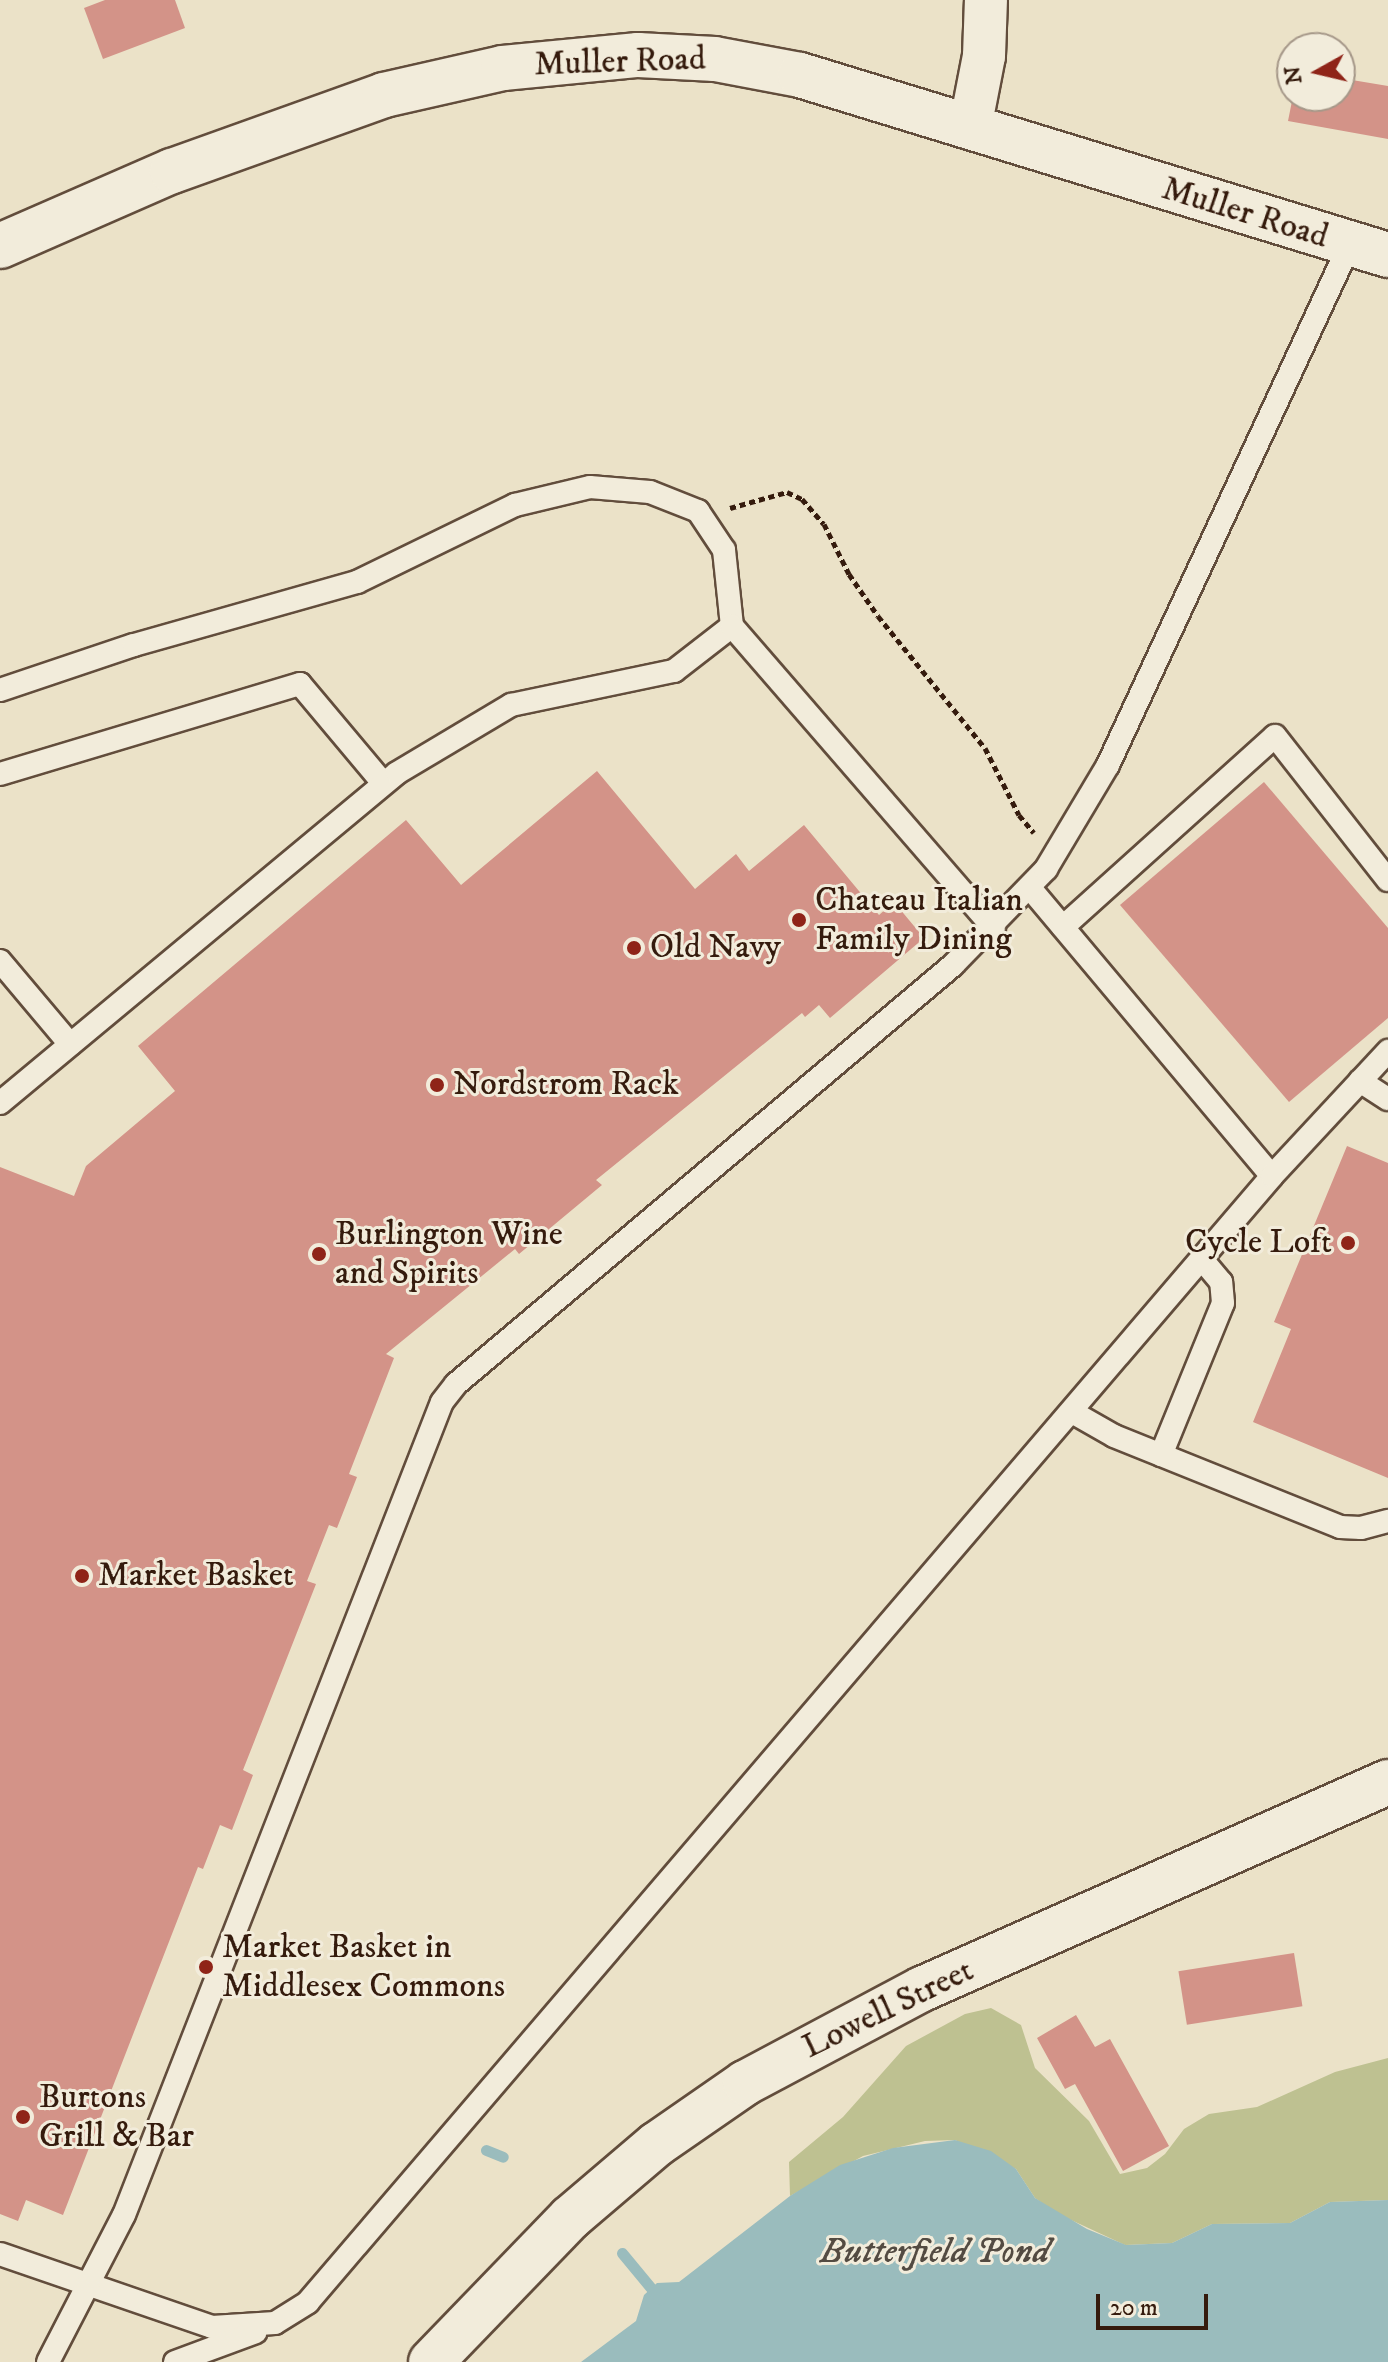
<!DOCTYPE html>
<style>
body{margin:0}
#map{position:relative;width:1388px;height:2362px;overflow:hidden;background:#ebe2c8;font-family:"IM FELL DW Pica",serif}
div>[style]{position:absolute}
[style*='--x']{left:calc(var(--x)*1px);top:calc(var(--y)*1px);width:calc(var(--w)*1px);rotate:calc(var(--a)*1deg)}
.green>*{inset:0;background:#bec191}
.water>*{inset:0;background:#9abcbd}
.stream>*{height:11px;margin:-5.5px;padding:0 5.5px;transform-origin:5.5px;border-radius:5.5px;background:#9abcbd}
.building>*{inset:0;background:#d39388;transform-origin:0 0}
.path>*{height:5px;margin-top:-2.5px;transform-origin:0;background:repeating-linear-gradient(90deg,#351b0d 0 6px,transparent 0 10px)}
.roads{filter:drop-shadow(2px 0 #624d3c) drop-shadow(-2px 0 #624d3c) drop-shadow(0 2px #624d3c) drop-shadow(0 -2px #624d3c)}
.lane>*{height:22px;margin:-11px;padding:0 11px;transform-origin:11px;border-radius:11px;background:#f2ecdb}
.street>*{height:42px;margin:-21px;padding:0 21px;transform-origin:21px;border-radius:21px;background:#f2ecdb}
.secondary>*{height:44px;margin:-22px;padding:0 22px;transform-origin:22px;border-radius:22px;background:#f2ecdb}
.dots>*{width:22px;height:22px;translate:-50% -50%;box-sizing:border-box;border:4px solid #f2ecdb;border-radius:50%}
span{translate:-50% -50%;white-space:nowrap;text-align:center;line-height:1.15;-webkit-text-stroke:6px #f2ecdb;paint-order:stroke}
.street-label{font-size:34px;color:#351b0d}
.poi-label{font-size:34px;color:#351b0d}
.left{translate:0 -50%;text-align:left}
.right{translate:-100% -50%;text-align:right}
.water-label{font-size:36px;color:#534b42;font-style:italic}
.north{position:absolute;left:1276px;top:32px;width:80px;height:80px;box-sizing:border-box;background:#f2ecdb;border:2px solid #a69889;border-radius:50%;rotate:262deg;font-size:22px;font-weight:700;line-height:32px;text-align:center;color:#351b0d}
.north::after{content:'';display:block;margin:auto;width:28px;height:36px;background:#8f2418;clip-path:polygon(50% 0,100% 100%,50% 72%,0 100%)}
.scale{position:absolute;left:1096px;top:2294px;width:112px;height:36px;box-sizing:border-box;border:4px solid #351b0d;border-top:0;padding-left:10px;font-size:24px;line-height:28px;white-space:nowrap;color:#351b0d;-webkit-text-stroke:6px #f2ecdb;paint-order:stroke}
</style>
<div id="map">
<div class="green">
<div style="clip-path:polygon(991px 2008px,1021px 2025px,1035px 2068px,1089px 2121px,1120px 2174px,1147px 2168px,1165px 2154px,1184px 2129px,1209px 2114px,1257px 2107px,1335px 2072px,1388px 2058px,1388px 2200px,1330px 2202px,1290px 2223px,1212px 2224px,1172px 2243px,1125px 2245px,1056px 2213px,1035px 2198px,1016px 2169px,955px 2140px,925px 2141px,863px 2156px,790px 2196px,789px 2162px,843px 2117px,906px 2046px,965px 2014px)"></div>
</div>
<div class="water">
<div style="clip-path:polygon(955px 2140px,991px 2151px,1016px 2169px,1035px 2198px,1087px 2229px,1126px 2245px,1172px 2243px,1212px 2224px,1290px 2223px,1330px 2202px,1388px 2200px,1388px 2362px,581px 2362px,636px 2321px,644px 2295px,657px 2283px,679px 2282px,790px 2196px,840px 2165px,893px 2148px)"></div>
</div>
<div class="stream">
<div style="--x:486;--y:2150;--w:18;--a:22"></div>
<div style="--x:622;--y:2253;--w:60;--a:50.4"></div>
</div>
<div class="building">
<div style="clip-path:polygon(105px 0,175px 0,185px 28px,103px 59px,84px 8px)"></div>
<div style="clip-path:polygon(1340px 78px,1388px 86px,1388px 139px,1288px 121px,1293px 96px,1340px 96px)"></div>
<div style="clip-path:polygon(597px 771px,695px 889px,736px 854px,749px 871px,804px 825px,879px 915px,894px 902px,924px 938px,830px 1018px,819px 1005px,805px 1017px,802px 1013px,596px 1180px,602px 1185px,519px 1254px,515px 1249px,386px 1354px,394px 1358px,349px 1474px,357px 1477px,337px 1528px,329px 1525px,307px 1581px,316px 1584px,243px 1770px,253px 1775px,232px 1830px,220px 1825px,203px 1869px,198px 1867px,63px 2215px,26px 2200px,18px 2221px,0 2214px,0 1167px,74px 1196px,86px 1166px,175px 1091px,138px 1046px,406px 820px,461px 885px)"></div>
<div style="clip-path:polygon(1264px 782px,1388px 928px,1388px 1018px,1289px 1102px,1120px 905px)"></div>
<div style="clip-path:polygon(1347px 1146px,1388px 1163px,1388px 1478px,1253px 1422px,1291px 1329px,1274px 1322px)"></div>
<div style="left:1294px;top:1953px;width:54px;height:117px;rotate:81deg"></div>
<div style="clip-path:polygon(1076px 2015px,1095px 2047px,1110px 2039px,1169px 2146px,1123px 2171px,1075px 2084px,1065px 2089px,1037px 2038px)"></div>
</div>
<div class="path">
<div style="--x:730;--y:508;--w:59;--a:-15.7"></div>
<div style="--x:787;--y:492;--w:17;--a:25"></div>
<div style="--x:802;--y:499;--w:33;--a:49"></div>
<div style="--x:824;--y:524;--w:56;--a:63.4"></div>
<div style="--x:849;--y:574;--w:51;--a:55.4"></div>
<div style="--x:878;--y:616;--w:170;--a:51"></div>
<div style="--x:985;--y:748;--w:75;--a:63.1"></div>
<div style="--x:1019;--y:815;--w:23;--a:50"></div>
</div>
<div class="roads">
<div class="lane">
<div style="--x:0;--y:690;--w:141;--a:-18.6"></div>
<div style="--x:134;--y:645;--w:232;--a:-15.8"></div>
<div style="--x:357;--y:582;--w:176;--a:-26"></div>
<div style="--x:515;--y:505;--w:77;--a:-13.5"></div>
<div style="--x:590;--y:487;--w:60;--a:4.8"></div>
<div style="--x:650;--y:492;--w:52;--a:21.6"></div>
<div style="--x:698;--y:511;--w:47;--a:56.3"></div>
<div style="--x:724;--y:550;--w:76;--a:84"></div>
<div style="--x:0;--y:774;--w:313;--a:-16.7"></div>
<div style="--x:300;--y:684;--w:129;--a:50"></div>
<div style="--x:1030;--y:888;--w:376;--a:50"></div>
<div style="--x:1063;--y:927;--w:285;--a:-42"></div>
<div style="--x:1275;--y:736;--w:183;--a:51.9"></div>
<div style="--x:0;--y:961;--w:109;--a:49.9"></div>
<div style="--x:1360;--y:1081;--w:33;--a:33"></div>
<div style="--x:0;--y:1103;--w:516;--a:-39.73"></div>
<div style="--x:397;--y:773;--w:133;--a:-30.8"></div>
<div style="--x:511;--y:705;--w:167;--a:-11.8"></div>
<div style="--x:674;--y:671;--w:73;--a:-37.8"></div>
<div style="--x:732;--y:626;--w:400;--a:49.1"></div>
<div style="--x:1072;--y:1412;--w:48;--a:29.7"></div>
<div style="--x:1114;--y:1436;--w:244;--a:21.9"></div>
<div style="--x:1340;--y:1527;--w:21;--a:3"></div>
<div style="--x:1361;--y:1528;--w:28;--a:-15"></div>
<div style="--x:1161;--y:1455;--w:164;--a:-67.8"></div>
<div style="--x:1223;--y:1303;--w:21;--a:-95"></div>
<div style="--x:1221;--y:1282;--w:30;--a:-130"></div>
<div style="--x:0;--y:2254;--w:224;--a:19"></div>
<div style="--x:212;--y:2327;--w:63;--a:-3.6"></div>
<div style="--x:275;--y:2323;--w:39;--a:-32"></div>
<div style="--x:308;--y:2302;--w:1482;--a:-49.43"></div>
<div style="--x:1272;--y:1176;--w:171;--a:-47.1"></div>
<div style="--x:48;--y:2362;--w:165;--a:-62.7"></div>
<div style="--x:124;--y:2215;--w:873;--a:-68.64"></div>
<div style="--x:442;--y:1402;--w:23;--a:-52"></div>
<div style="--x:456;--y:1384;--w:650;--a:-40.13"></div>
<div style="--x:953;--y:965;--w:134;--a:-45.9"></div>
<div style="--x:1046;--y:869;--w:121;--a:-59.2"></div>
<div style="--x:1108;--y:765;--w:574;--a:-65.09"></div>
<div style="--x:175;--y:2362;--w:86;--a:-20.3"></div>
</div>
<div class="street">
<div style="--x:970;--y:128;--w:73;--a:-79"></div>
<div style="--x:984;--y:56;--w:56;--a:-88"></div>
</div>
<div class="secondary">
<div style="--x:0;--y:246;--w:188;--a:-23.6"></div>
<div style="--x:172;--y:171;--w:225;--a:-19.7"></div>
<div style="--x:384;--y:95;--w:122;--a:-12.8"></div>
<div style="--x:503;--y:68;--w:136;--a:-5.5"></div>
<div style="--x:638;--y:55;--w:77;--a:3"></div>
<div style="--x:715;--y:59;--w:86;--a:10.7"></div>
<div style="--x:800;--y:75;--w:615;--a:17.02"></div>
<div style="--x:431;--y:2362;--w:200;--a:-46"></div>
<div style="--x:570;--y:2218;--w:114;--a:-40.4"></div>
<div style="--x:657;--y:2144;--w:107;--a:-34.7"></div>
<div style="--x:745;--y:2083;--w:200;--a:-28"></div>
<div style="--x:922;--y:1989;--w:510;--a:-23.95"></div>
</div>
</div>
<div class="dots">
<div style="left:799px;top:920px;background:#8f2418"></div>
<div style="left:634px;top:948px;background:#8f2418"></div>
<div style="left:437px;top:1085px;background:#8f2418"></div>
<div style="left:1348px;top:1243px;background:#8f2418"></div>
<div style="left:319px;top:1254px;background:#8f2418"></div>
<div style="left:82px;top:1576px;background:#8f2418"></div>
<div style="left:206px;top:1967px;background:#8f2418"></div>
<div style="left:23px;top:2117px;background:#8f2418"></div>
</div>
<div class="street-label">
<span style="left:620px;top:62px;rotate:-2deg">Muller Road</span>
<span style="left:1245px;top:213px;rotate:17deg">Muller Road</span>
<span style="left:888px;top:2009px;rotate:-26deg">Lowell Street</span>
</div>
<div class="poi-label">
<span class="left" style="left:815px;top:920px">Chateau Italian<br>Family Dining</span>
<span class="left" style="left:650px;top:948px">Old Navy</span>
<span class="left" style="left:453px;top:1085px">Nordstrom Rack</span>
<span class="left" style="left:335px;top:1254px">Burlington Wine<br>and Spirits</span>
<span class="right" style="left:1332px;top:1243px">Cycle Loft</span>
<span class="left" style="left:98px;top:1576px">Market Basket</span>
<span class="left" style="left:222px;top:1967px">Market Basket in<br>Middlesex Commons</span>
<span class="left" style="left:39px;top:2117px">Burtons<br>Grill &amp; Bar</span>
</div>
<div class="water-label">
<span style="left:935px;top:2252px">Butterfield Pond</span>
</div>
<div class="north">N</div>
<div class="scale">20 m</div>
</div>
